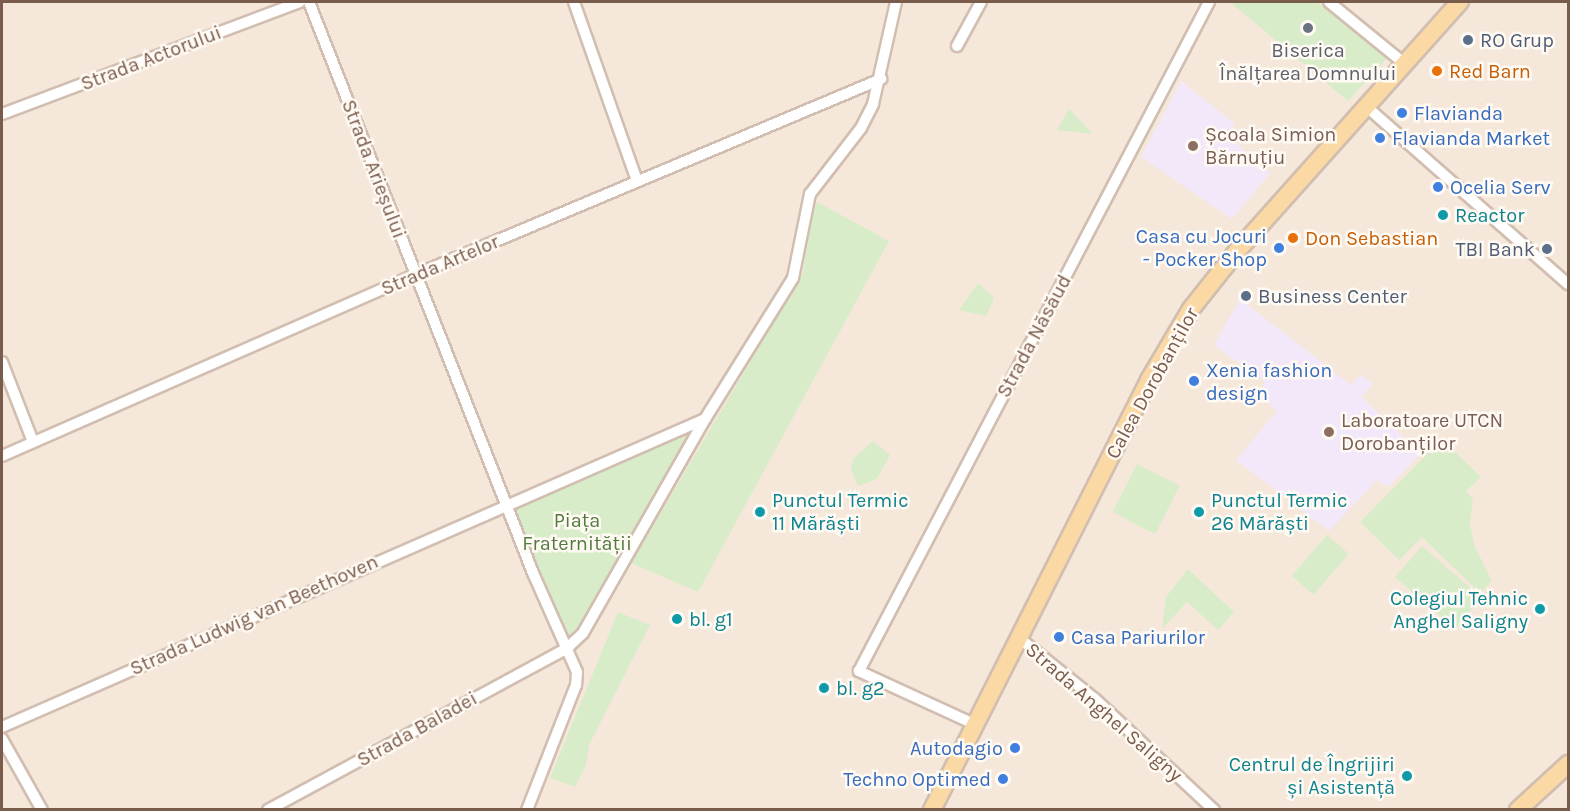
<!DOCTYPE html>
<meta charset="utf-8">
<style>
body{margin:0}
#map{position:relative;width:1570px;height:811px;overflow:hidden;background:#fdf6ec;font-family:Karla,sans-serif}
div>[style]{position:absolute}
[style*='--x']{left:calc(var(--x)*1px);top:calc(var(--y)*1px);width:calc(var(--w)*1px);rotate:calc(var(--a)*1deg)}
.residential>*{inset:0;background:#f5e8da;transform-origin:0 0}
.education>*{inset:0;background:#f3e8fa}
.green>*{inset:0;background:#d8ecc9;transform-origin:0 0}
.roads{filter:drop-shadow(2px 0 #d1beb0) drop-shadow(-2px 0 #d1beb0) drop-shadow(0 2px #d1beb0) drop-shadow(0 -2px #d1beb0)}
.street>*{height:10px;margin:-5px;padding:0 5px;transform-origin:5px;border-radius:5px;background:#fff}
.primary>*{height:16px;margin:-8px;padding:0 8px;transform-origin:8px;border-radius:8px;background:#fbd9a5}
.dots>*{width:16px;height:16px;translate:-50% -50%;box-sizing:border-box;border:3px solid #fffaf3;border-radius:50%}
span{translate:-50% -50%;white-space:nowrap;text-align:center;line-height:1.15;-webkit-text-stroke:5px #fffaf3;paint-order:stroke}
.service-label{font-size:20px;color:#4e5e75}
.left{translate:0 -50%;text-align:left}
.right{translate:-100% -50%;text-align:right}
.worship-label{font-size:20px;color:#5b616d}
.street-label{font-size:20px;color:#7a5c4d}
.food-label{font-size:20px;color:#c56008}
.shop-label{font-size:20px;color:#366cbe}
.education-label{font-size:20px;color:#785e54}
.culture-label{font-size:20px;color:#0d838f}
.park-label{font-size:20px;color:#537a41}
.frame{position:absolute;inset:0;border:3px solid #7a5c4d;pointer-events:none}
</style>
<div id="map">
<div class="residential">
<div style="left:2px;top:2px;width:1566px;height:807px"></div>
</div>
<div class="education">
<div style="clip-path:polygon(1181px 81px,1235px 124px,1227px 135px,1270px 173px,1232px 219px,1141px 157px)"></div>
<div style="clip-path:polygon(1240px 299px,1351px 385px,1360px 375px,1373px 384px,1361px 397px,1421px 453px,1388px 487px,1377px 480px,1329px 531px,1236px 460px,1277px 411px,1258px 395px,1265px 382px,1214px 345px)"></div>
</div>
<div class="green">
<div style="clip-path:polygon(1230px 2px,1317px 2px,1388px 57px,1348px 101px)"></div>
<div style="clip-path:polygon(1069px 109px,1093px 134px,1057px 130px)"></div>
<div style="clip-path:polygon(817px 202px,889px 241px,698px 592px,631px 563px,803px 273px,809px 220px)"></div>
<div style="clip-path:polygon(978px 283px,994px 298px,986px 316px,959px 310px)"></div>
<div style="clip-path:polygon(705px 419px,609px 586px,566px 649px,507px 503px)"></div>
<div style="clip-path:polygon(1442px 439px,1481px 477px,1466px 491px,1473px 499px,1470px 524px,1474px 545px,1492px 581px,1480px 593px,1422px 537px,1399px 560px,1360px 522px)"></div>
<div style="clip-path:polygon(873px 441px,890px 455px,877px 479px,858px 486px,851px 469px,853px 459px)"></div>
<div style="left:1137px;top:464px;width:48px;height:54px;rotate:27deg"></div>
<div style="left:1327px;top:535px;width:29px;height:54px;rotate:41deg"></div>
<div style="left:1422px;top:546px;width:79px;height:41px;rotate:41deg"></div>
<div style="clip-path:polygon(1188px 569px,1234px 612px,1218px 630px,1187px 602px,1162px 629px,1166px 597px)"></div>
<div style="clip-path:polygon(618px 612px,650px 625px,589px 745px,586px 765px,575px 787px,550px 778px)"></div>
</div>
<div class="roads">
<div class="street">
<div style="--x:309;--y:2;--w:613;--a:68.58"></div>
<div style="--x:533;--y:573;--w:108;--a:66"></div>
<div style="--x:577;--y:672;--w:13;--a:94"></div>
<div style="--x:576;--y:685;--w:134;--a:111.4"></div>
<div style="--x:574;--y:2;--w:190;--a:70.6"></div>
<div style="--x:1329;--y:2;--w:98;--a:39.2"></div>
<div style="--x:957;--y:46;--w:50;--a:-61.4"></div>
<div style="--x:1367;--y:107;--w:268;--a:41.4"></div>
<div style="--x:2;--y:114;--w:318;--a:-20.6"></div>
<div style="--x:2;--y:362;--w:86;--a:68.8"></div>
<div style="--x:2;--y:456;--w:451;--a:-23.7"></div>
<div style="--x:415;--y:275;--w:506;--a:-22.81"></div>
<div style="--x:1019;--y:638;--w:97;--a:38.8"></div>
<div style="--x:1095;--y:699;--w:163;--a:43"></div>
<div style="--x:974;--y:724;--w:127;--a:-155.3"></div>
<div style="--x:859;--y:671;--w:755;--a:-62.38"></div>
<div style="--x:2;--y:727;--w:768;--a:-23.66"></div>
<div style="--x:2;--y:739;--w:81;--a:60.6"></div>
<div style="--x:268;--y:810;--w:339;--a:-28.4"></div>
<div style="--x:566;--y:649;--w:23;--a:-43"></div>
<div style="--x:583;--y:633;--w:246;--a:-60.3"></div>
<div style="--x:705;--y:419;--w:166;--a:-58"></div>
<div style="--x:793;--y:278;--w:86;--a:-78.6"></div>
<div style="--x:810;--y:194;--w:83;--a:-52.3"></div>
<div style="--x:861;--y:128;--w:27;--a:-63"></div>
<div style="--x:873;--y:104;--w:105;--a:-77.3"></div>
</div>
<div class="primary">
<div style="--x:932;--y:810;--w:482;--a:-63.2"></div>
<div style="--x:1149;--y:380;--w:82;--a:-59.4"></div>
<div style="--x:1191;--y:309;--w:75;--a:-51.5"></div>
<div style="--x:1238;--y:250;--w:333;--a:-48.2"></div>
<div style="--x:1518;--y:810;--w:68;--a:-42.6"></div>
</div>
</div>
<div class="dots">
<div style="left:1308px;top:28px;background:#6b7280"></div>
<div style="left:1468px;top:40px;background:#5c6f8a"></div>
<div style="left:1437px;top:71px;background:#e8710a"></div>
<div style="left:1402px;top:113px;background:#3f7fe0"></div>
<div style="left:1380px;top:138px;background:#3f7fe0"></div>
<div style="left:1193px;top:146px;background:#8d6e63"></div>
<div style="left:1438px;top:187px;background:#3f7fe0"></div>
<div style="left:1443px;top:215px;background:#0f9aa8"></div>
<div style="left:1293px;top:238px;background:#e8710a"></div>
<div style="left:1279px;top:248px;background:#3f7fe0"></div>
<div style="left:1547px;top:249px;background:#5c6f8a"></div>
<div style="left:1246px;top:296px;background:#5c6f8a"></div>
<div style="left:1194px;top:381px;background:#3f7fe0"></div>
<div style="left:1329px;top:432px;background:#8d6e63"></div>
<div style="left:760px;top:512px;background:#0f9aa8"></div>
<div style="left:1199px;top:512px;background:#0f9aa8"></div>
<div style="left:1540px;top:609px;background:#0f9aa8"></div>
<div style="left:677px;top:619px;background:#0f9aa8"></div>
<div style="left:1059px;top:637px;background:#3f7fe0"></div>
<div style="left:824px;top:688px;background:#0f9aa8"></div>
<div style="left:1015px;top:748px;background:#3f7fe0"></div>
<div style="left:1407px;top:776px;background:#0f9aa8"></div>
<div style="left:1003px;top:779px;background:#3f7fe0"></div>
</div>
<div class="service-label">
<span class="left" style="left:1480px;top:40px">RO Grup</span>
<span class="right" style="left:1535px;top:249px">TBI Bank</span>
<span class="left" style="left:1258px;top:296px">Business Center</span>
</div>
<div class="worship-label">
<span style="left:1308px;top:62px">Biserica<br>Înălțarea Domnului</span>
</div>
<div class="street-label">
<span style="left:151px;top:58px;rotate:-21deg">Strada Actorului</span>
<span style="left:374px;top:169px;rotate:69deg">Strada Arieșului</span>
<span style="left:440px;top:265px;rotate:-23deg">Strada Artelor</span>
<span style="left:1034px;top:336px;rotate:-62deg">Strada Năsăud</span>
<span style="left:1152px;top:383px;rotate:-61deg">Calea Dorobanților</span>
<span style="left:254px;top:615px;rotate:-24deg">Strada Ludwig van Beethoven</span>
<span style="left:1104px;top:712px;rotate:41deg">Strada Anghel Saligny</span>
<span style="left:417px;top:729px;rotate:-29deg">Strada Baladei</span>
</div>
<div class="food-label">
<span class="left" style="left:1449px;top:71px">Red Barn</span>
<span class="left" style="left:1305px;top:238px">Don Sebastian</span>
</div>
<div class="shop-label">
<span class="left" style="left:1414px;top:113px">Flavianda</span>
<span class="left" style="left:1392px;top:138px">Flavianda Market</span>
<span class="left" style="left:1450px;top:187px">Ocelia Serv</span>
<span class="right" style="left:1267px;top:248px">Casa cu Jocuri<br>- Pocker Shop</span>
<span class="left" style="left:1206px;top:382px">Xenia fashion<br>design</span>
<span class="left" style="left:1071px;top:637px">Casa Pariurilor</span>
<span class="right" style="left:1003px;top:748px">Autodagio</span>
<span class="right" style="left:991px;top:779px">Techno Optimed</span>
</div>
<div class="education-label">
<span class="left" style="left:1205px;top:146px">Școala Simion<br>Bărnuțiu</span>
<span class="left" style="left:1341px;top:432px">Laboratoare UTCN<br>Dorobanților</span>
</div>
<div class="culture-label">
<span class="left" style="left:1455px;top:215px">Reactor</span>
<span class="left" style="left:772px;top:512px">Punctul Termic<br>11 Mărăști</span>
<span class="left" style="left:1211px;top:512px">Punctul Termic<br>26 Mărăști</span>
<span class="right" style="left:1528px;top:610px">Colegiul Tehnic<br>Anghel Saligny</span>
<span class="left" style="left:689px;top:619px">bl. g1</span>
<span class="left" style="left:836px;top:688px">bl. g2</span>
<span class="right" style="left:1395px;top:776px">Centrul de Îngrijiri<br>și Asistență</span>
</div>
<div class="park-label">
<span style="left:577px;top:532px">Piața<br>Fraternității</span>
</div>
<div class="frame"></div>
</div>
